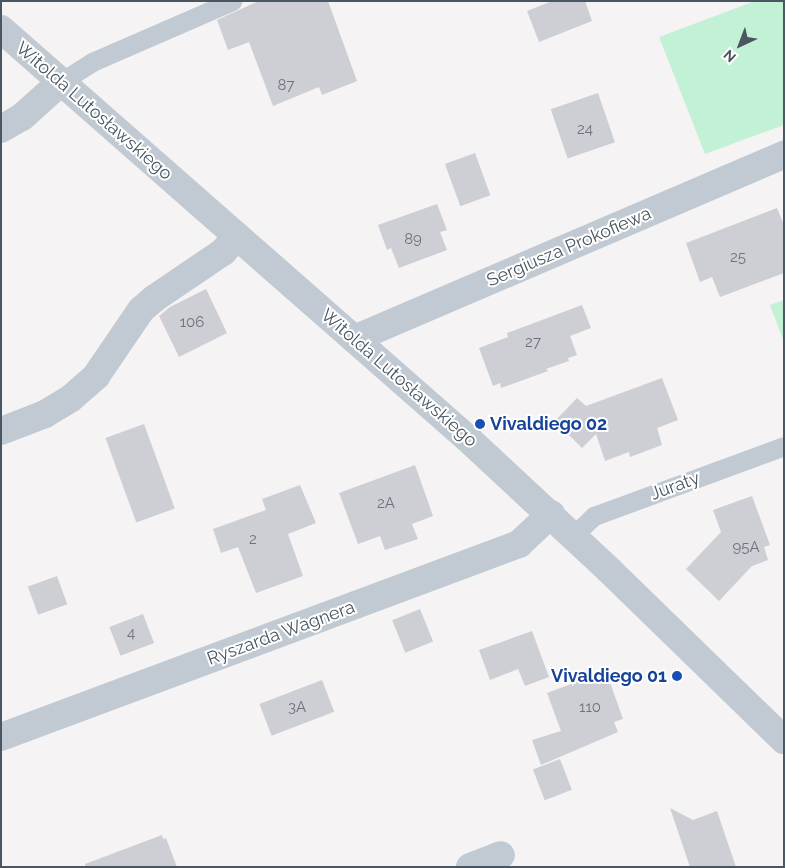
<!DOCTYPE html>
<meta charset="utf-8">
<style>
body{margin:0}
#map{position:relative;width:785px;height:868px;overflow:hidden;background:#f5f3f3;font-family:Raleway,sans-serif}
div>[style]{position:absolute}
[style*='--x']{left:calc(var(--x)*1px);top:calc(var(--y)*1px);width:calc(var(--w)*1px);rotate:calc(var(--a)*1deg)}
.green>*{inset:0;background:#c3f1d5}
.building>*{inset:0;background:#cdcfd5;transform-origin:0 0}
.service>*{height:19px;margin:-9.5px;padding:0 9.5px;transform-origin:9.5px;border-radius:9.5px;background:#c1cad2}
.minor>*{height:28px;margin:-14px;padding:0 14px;transform-origin:14px;border-radius:14px;background:#c1cad2}
.dots>*{width:14px;height:14px;translate:-50% -50%;box-sizing:border-box;border:2px solid #fff;border-radius:50%}
span{translate:-50% -50%;white-space:nowrap;text-align:center;line-height:1.15;-webkit-text-stroke:4px #fff;paint-order:stroke}
.number-label{font-size:15px;color:#6b747e}
.number-label span{-webkit-text-stroke-width:0}
.street-label{font-size:18px;color:#4a5661}
.transit-label{font-size:18px;color:#164399;font-weight:700}
.left{translate:0 -50%;text-align:left}
.right{translate:-100% -50%;text-align:right}
.frame{position:absolute;inset:0;border:2px solid #4a5661;pointer-events:none}
.north{position:absolute;left:715px;top:20px;width:50px;height:50px;-webkit-text-stroke:4px #fff;paint-order:stroke;rotate:223deg;font-size:14px;font-weight:700;line-height:20px;text-align:center;color:#4a5661}
.north::after{content:'';display:block;margin:auto;width:18px;height:22px;background:#4a5661;clip-path:polygon(50% 0,100% 100%,50% 72%,0 100%)}
</style>
<div id="map">
<div class="green">
<div style="clip-path:polygon(755px 1px,784px 1px,784px 125px,705px 154px,659px 37px)"></div>
<div style="clip-path:polygon(784px 300px,784px 342px,770px 305px)"></div>
</div>
<div class="building">
<div style="clip-path:polygon(259px 1px,328px 1px,357px 81px,322px 95px,319px 87px,273px 106px,249px 42px,228px 50px,217px 20px)"></div>
<div style="clip-path:polygon(552px 1px,585px 1px,592px 21px,539px 42px,527px 11px)"></div>
<div style="left:598px;top:93px;width:52px;height:50px;rotate:71deg"></div>
<div style="left:475px;top:153px;width:45px;height:32px;rotate:70deg"></div>
<div style="clip-path:polygon(437px 204px,447px 230px,440px 232px,447px 250px,399px 268px,391px 248px,387px 250px,378px 225px)"></div>
<div style="clip-path:polygon(777px 208px,784px 225px,784px 273px,720px 297px,712px 277px,700px 282px,686px 243px)"></div>
<div style="clip-path:polygon(206px 289px,227px 333px,179px 357px,159px 316px,170px 307px)"></div>
<div style="clip-path:polygon(582px 305px,591px 328px,570px 336px,577px 355px,568px 358px,569px 361px,546px 369px,548px 371px,501px 388px,500px 383px,493px 386px,479px 348px,508px 337px,507px 333px)"></div>
<div style="clip-path:polygon(662px 378px,678px 420px,657px 428px,662px 445px,630px 457px,629px 452px,605px 461px,596px 434px,582px 448px,555px 421px,577px 398px,586px 406px)"></div>
<div style="left:144px;top:424px;width:90px;height:41px;rotate:70deg"></div>
<div style="clip-path:polygon(415px 465px,433px 516px,412px 524px,418px 539px,385px 550px,380px 536px,358px 544px,339px 493px)"></div>
<div style="clip-path:polygon(300px 485px,316px 523px,288px 534px,303px 576px,256px 593px,238px 547px,221px 553px,213px 529px,266px 510px,262px 499px)"></div>
<div style="clip-path:polygon(752px 496px,770px 545px,764px 547px,768px 560px,752px 566px,719px 601px,686px 569px,721px 532px,713px 510px)"></div>
<div style="left:57px;top:576px;width:30px;height:31px;rotate:70deg"></div>
<div style="left:420px;top:609px;width:35px;height:30px;rotate:68deg"></div>
<div style="left:143px;top:614px;width:31px;height:36px;rotate:69deg"></div>
<div style="clip-path:polygon(532px 631px,549px 677px,525px 686px,518px 669px,490px 680px,479px 650px)"></div>
<div style="clip-path:polygon(606px 671px,623px 719px,614px 722px,618px 732px,541px 765px,532px 740px,561px 731px,547px 693px)"></div>
<div style="left:322px;top:680px;width:34px;height:67px;rotate:69deg"></div>
<div style="left:560px;top:759px;width:33px;height:29px;rotate:69deg"></div>
<div style="clip-path:polygon(670px 808px,693px 820px,717px 811px,736px 867px,690px 867px)"></div>
<div style="clip-path:polygon(162px 835px,163px 839px,166px 838px,177px 867px,85px 867px,85px 864px)"></div>
</div>
<div class="service">
<div style="--x:62;--y:81;--w:36;--a:-32"></div>
<div style="--x:92;--y:62;--w:153;--a:-23.5"></div>
<div style="--x:573;--y:536;--w:29;--a:-44"></div>
<div style="--x:594;--y:516;--w:202;--a:-20.2"></div>
</div>
<div class="minor">
<div style="--x:1;--y:29;--w:620;--a:41.27"></div>
<div style="--x:467;--y:438;--w:194;--a:42.9"></div>
<div style="--x:609;--y:570;--w:244;--a:44.2"></div>
<div style="--x:1;--y:129;--w:24;--a:-30"></div>
<div style="--x:22;--y:117;--w:54;--a:-42"></div>
<div style="--x:354;--y:339;--w:468;--a:-23.2"></div>
<div style="--x:1;--y:431;--w:47;--a:-21.1"></div>
<div style="--x:45;--y:414;--w:29;--a:-31"></div>
<div style="--x:70;--y:399;--w:35;--a:-41"></div>
<div style="--x:96;--y:376;--w:80;--a:-55.7"></div>
<div style="--x:141;--y:310;--w:18;--a:-41"></div>
<div style="--x:155;--y:298;--w:82;--a:-34.1"></div>
<div style="--x:223;--y:252;--w:21;--a:-49"></div>
<div style="--x:1;--y:737;--w:553;--a:-20.43"></div>
<div style="--x:519;--y:544;--w:44;--a:-43.2"></div>
<div style="--x:470;--y:867;--w:33;--a:-21"></div>
</div>
<div class="dots">
<div style="left:480px;top:424px;background:#1a4fb4"></div>
<div style="left:677px;top:676px;background:#1a4fb4"></div>
</div>
<div class="number-label">
<span style="left:286px;top:86px">87</span>
<span style="left:585px;top:130px">24</span>
<span style="left:413px;top:240px">89</span>
<span style="left:738px;top:258px">25</span>
<span style="left:192px;top:323px">106</span>
<span style="left:533px;top:343px">27</span>
<span style="left:386px;top:504px">2A</span>
<span style="left:253px;top:540px">2</span>
<span style="left:746px;top:548px">95A</span>
<span style="left:131px;top:634px">4</span>
<span style="left:297px;top:708px">3A</span>
<span style="left:590px;top:708px">110</span>
</div>
<div class="street-label">
<span style="left:94px;top:111px;rotate:41deg">Witolda Lutosławskiego</span>
<span style="left:569px;top:247px;rotate:-23deg">Sergiusza Prokofiewa</span>
<span style="left:399px;top:378px;rotate:41deg">Witolda Lutosławskiego</span>
<span style="left:675px;top:486px;rotate:-20deg">Juraty</span>
<span style="left:281px;top:633px;rotate:-20deg">Ryszarda Wagnera</span>
</div>
<div class="transit-label">
<span class="left" style="left:490px;top:424px">Vivaldiego 02</span>
<span class="right" style="left:667px;top:676px">Vivaldiego 01</span>
</div>
<div class="frame"></div>
<div class="north">N</div>
</div>
